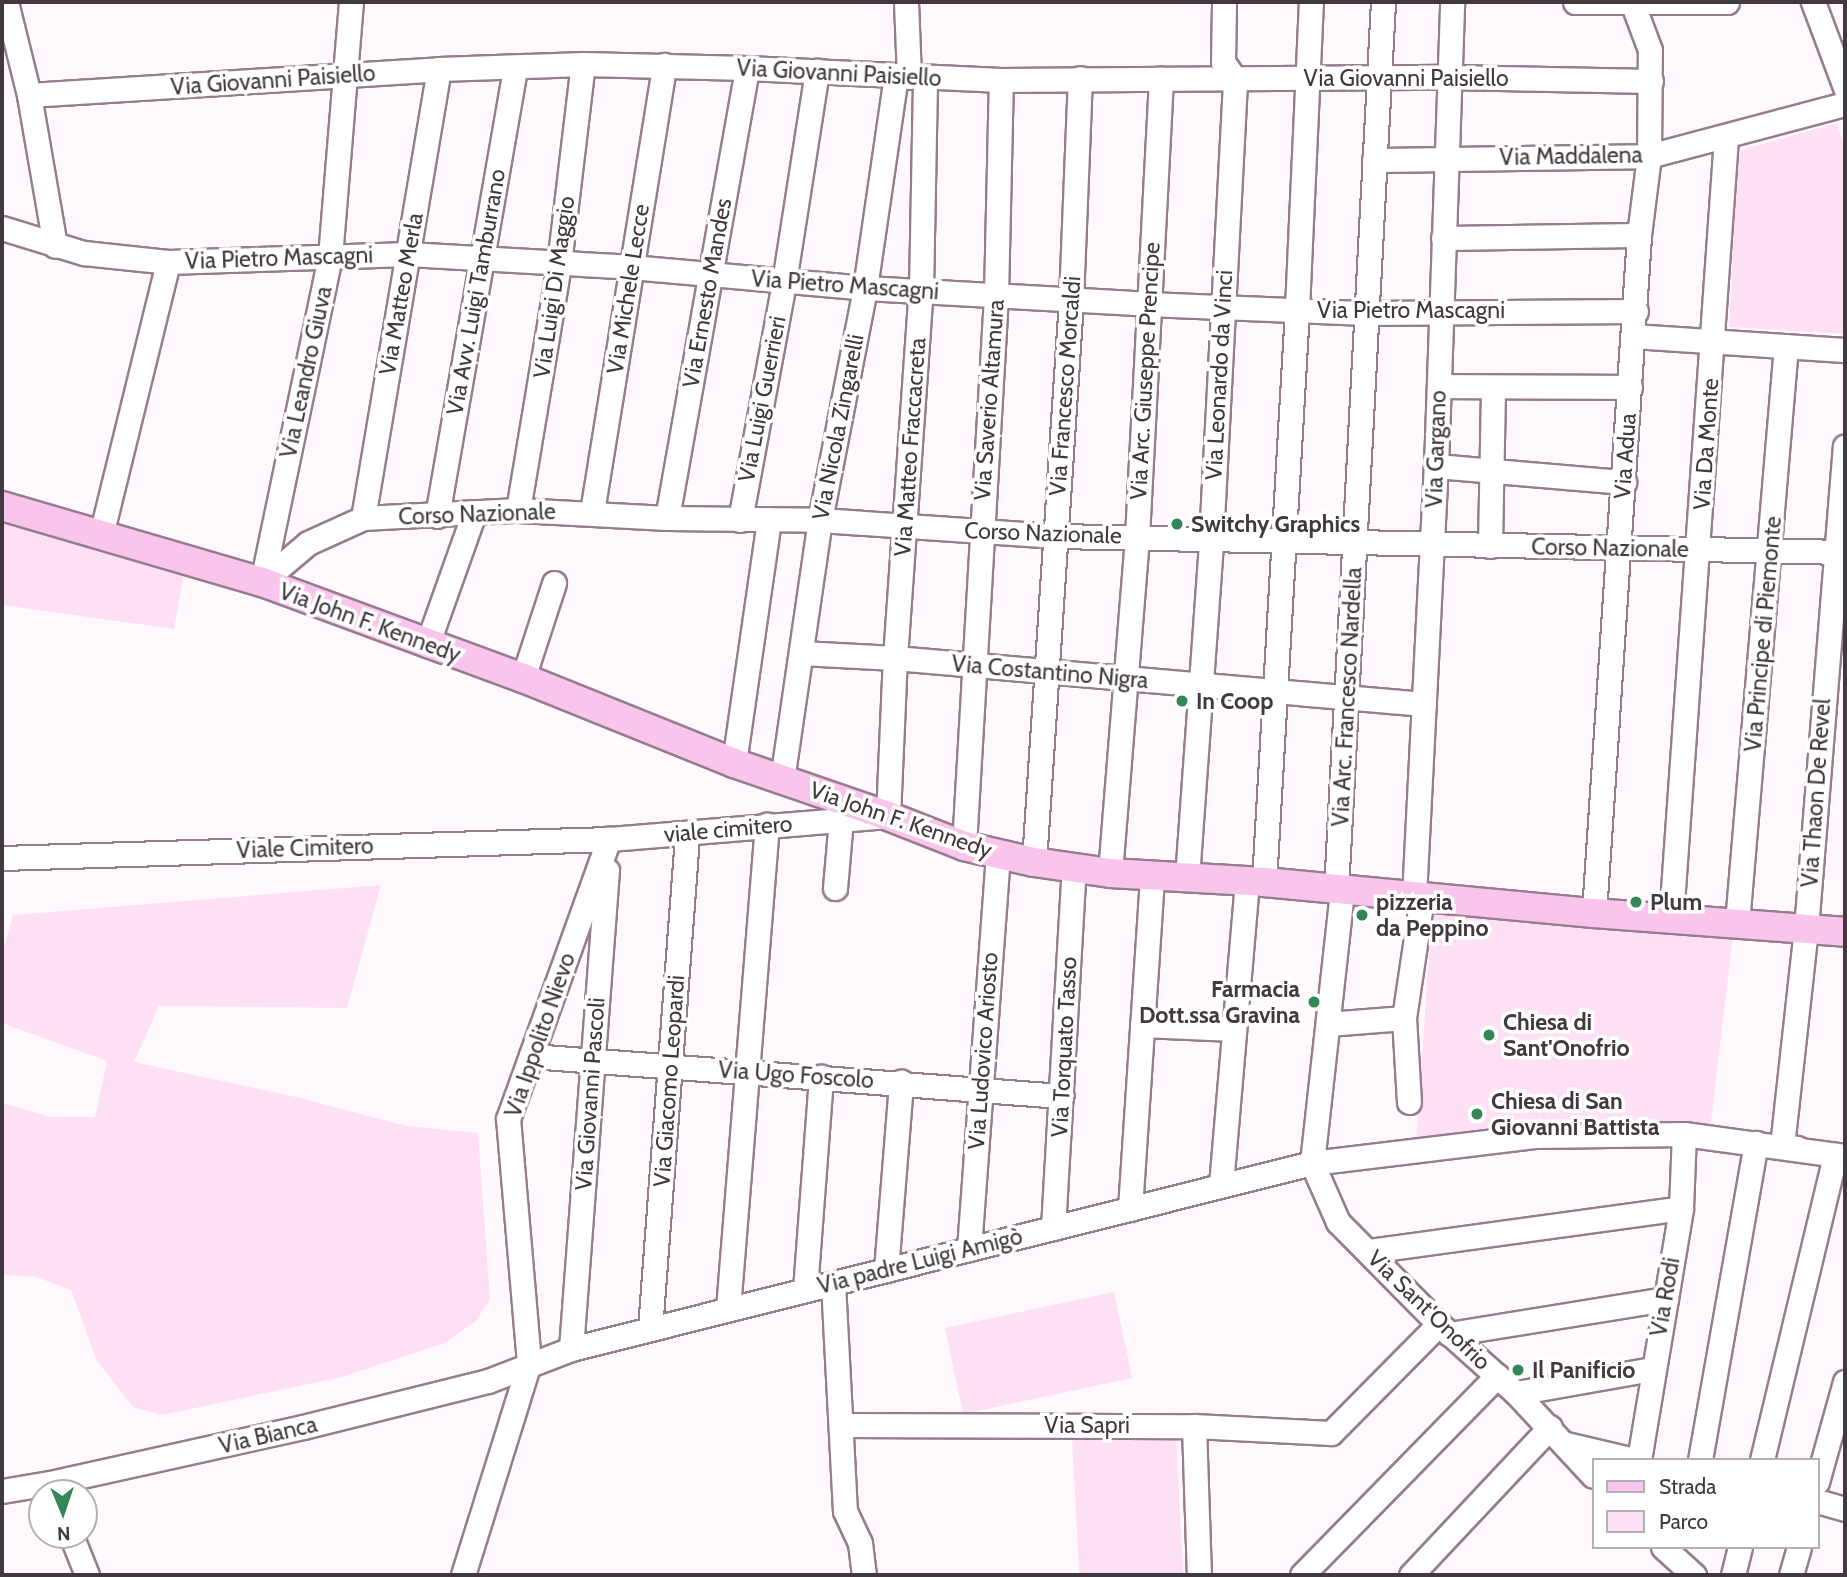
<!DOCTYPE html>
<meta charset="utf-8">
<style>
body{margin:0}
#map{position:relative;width:1847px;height:1577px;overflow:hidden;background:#fff9fd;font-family:Cabin,sans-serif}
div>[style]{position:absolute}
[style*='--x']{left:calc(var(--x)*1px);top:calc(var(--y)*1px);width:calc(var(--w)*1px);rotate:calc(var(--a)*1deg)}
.green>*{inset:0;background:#fee0f5;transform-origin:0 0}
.roads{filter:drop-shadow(2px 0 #957d8e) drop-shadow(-2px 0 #957d8e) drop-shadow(0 2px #957d8e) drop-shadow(0 -2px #957d8e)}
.minor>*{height:23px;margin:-11.5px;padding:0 11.5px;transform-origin:11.5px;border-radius:11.5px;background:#fff}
.major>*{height:28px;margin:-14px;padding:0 14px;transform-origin:14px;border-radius:14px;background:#fac5ed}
.dots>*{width:19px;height:19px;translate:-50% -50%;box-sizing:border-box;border:4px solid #fff;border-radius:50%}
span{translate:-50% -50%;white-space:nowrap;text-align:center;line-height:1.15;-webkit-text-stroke:7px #fff;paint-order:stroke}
.street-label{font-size:23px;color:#42383f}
.poi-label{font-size:23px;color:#42383f;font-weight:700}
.left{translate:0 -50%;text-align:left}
.right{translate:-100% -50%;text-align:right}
.frame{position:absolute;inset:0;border:4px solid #42383f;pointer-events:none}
.legend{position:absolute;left:1592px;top:1458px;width:228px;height:91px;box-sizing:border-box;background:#fff;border:2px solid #b3afb2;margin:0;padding:9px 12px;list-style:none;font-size:21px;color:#42383f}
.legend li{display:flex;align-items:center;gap:14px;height:35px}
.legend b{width:35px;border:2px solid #b3afb2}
.north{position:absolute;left:28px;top:1479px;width:70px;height:70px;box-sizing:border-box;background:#fff;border:2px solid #b3afb2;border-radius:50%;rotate:178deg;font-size:19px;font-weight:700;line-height:28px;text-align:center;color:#42383f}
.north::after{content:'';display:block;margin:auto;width:24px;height:32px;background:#328658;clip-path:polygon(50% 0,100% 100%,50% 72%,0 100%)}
</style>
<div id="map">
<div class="green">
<div style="clip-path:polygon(1837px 123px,1845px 150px,1845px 334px,1729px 327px,1738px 151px)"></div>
<div style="clip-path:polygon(2px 516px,184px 573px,174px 629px,2px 605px)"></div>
<div style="clip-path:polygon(381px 885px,347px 1008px,159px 1006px,134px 1062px,296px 1097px,407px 1126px,478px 1133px,490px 1299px,476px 1321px,445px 1343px,342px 1377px,162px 1415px,133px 1407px,97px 1361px,71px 1290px,36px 1277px,2px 1275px,2px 1103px,51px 1117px,95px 1117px,107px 1061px,2px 1023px,2px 954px,13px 915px)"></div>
<div style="clip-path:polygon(1432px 912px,1733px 935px,1710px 1131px,1416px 1143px)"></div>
<div style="left:1114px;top:1292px;width:88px;height:173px;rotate:78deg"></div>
<div style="left:1176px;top:1435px;width:140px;height:104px;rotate:87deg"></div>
</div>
<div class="roads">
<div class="minor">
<div style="--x:6;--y:2;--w:96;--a:76.1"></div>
<div style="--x:29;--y:95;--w:153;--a:80.2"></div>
<div style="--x:906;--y:2;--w:75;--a:87.7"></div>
<div style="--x:1575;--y:2;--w:152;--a:0"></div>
<div style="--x:1813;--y:2;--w:91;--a:69.4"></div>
<div style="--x:29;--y:95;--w:411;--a:-3.6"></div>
<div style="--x:439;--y:69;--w:144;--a:-2"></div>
<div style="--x:583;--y:64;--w:164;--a:1.4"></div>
<div style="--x:747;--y:68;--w:254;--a:2.7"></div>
<div style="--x:1001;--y:80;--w:448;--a:-0.4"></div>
<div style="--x:1449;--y:77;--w:202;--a:1.1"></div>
<div style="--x:1374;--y:160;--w:275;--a:-0.8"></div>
<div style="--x:1649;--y:156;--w:203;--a:-14.9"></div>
<div style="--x:2;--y:228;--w:86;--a:17"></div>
<div style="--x:84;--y:253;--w:84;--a:6.1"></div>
<div style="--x:168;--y:262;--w:240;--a:-1.9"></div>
<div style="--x:408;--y:254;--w:223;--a:3.3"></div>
<div style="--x:631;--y:267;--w:235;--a:5.1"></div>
<div style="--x:865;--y:288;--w:283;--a:3.2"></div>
<div style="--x:1148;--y:304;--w:218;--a:2.4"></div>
<div style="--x:1366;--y:313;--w:270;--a:-0.4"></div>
<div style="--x:1443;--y:238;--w:196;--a:-0.9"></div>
<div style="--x:1633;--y:336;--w:212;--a:3.8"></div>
<div style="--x:1439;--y:386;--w:191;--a:0.3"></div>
<div style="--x:1436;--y:466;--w:189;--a:4.9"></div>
<div style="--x:518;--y:510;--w:249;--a:-80.5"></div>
<div style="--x:559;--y:264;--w:201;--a:-83.2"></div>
<div style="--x:592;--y:512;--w:453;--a:-80.8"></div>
<div style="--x:437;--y:516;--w:456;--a:-80.1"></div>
<div style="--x:363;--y:518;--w:455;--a:-80.4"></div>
<div style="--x:667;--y:518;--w:457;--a:-79.9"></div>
<div style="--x:740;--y:520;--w:242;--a:-79.5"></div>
<div style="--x:784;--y:282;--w:214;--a:-81.1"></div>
<div style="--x:101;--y:535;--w:281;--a:-76.2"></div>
<div style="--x:1490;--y:546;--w:158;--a:-88.9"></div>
<div style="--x:262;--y:582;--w:60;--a:-40.3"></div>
<div style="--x:308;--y:543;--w:60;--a:-24.4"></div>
<div style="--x:363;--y:518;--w:155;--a:-3"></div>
<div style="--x:518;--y:510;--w:149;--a:3.1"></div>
<div style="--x:667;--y:518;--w:153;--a:0.7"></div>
<div style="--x:820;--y:520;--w:237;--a:3.9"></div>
<div style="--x:1056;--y:536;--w:789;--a:1.16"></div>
<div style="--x:262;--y:582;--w:332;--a:-78.2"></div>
<div style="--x:330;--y:257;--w:256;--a:-85.3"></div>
<div style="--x:427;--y:645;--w:140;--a:-70.4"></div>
<div style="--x:801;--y:653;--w:94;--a:3"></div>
<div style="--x:895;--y:658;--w:531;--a:4.97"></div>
<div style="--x:523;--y:678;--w:100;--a:-71.9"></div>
<div style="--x:734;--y:763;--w:246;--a:-81.8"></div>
<div style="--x:782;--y:780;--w:263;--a:-81.7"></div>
<div style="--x:820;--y:520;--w:236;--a:-79"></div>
<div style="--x:865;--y:288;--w:214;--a:-81.7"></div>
<div style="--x:964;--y:846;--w:551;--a:-86.67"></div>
<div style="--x:996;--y:296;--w:216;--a:-88.7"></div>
<div style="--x:2;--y:858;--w:607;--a:-1.79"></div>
<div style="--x:609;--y:839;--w:280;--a:-4.7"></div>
<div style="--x:888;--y:816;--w:158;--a:-87.5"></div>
<div style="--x:895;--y:658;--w:369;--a:-86"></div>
<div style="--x:921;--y:290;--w:213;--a:-88.9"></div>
<div style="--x:1034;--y:862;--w:563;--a:-86.23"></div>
<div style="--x:1071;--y:300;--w:222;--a:-87.7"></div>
<div style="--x:1110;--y:873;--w:337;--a:-85.4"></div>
<div style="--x:1137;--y:537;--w:459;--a:-87"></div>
<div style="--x:1187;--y:878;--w:339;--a:-85.9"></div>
<div style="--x:1211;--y:540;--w:462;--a:-87"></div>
<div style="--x:1235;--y:79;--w:21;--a:-125"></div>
<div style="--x:1223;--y:62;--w:60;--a:-89"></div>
<div style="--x:1264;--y:882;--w:574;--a:-86.7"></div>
<div style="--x:1297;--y:309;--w:307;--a:-87.4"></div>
<div style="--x:835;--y:888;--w:68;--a:-85"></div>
<div style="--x:1336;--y:890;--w:889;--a:-86.97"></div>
<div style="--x:1414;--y:897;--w:432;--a:-87.1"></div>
<div style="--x:1436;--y:466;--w:464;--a:-88"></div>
<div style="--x:1594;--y:913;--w:679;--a:-86.2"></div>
<div style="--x:1639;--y:235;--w:80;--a:-82.8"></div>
<div style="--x:1649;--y:156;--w:106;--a:-89.5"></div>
<div style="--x:1650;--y:50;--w:51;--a:-110.6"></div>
<div style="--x:1671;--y:918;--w:783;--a:-85.97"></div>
<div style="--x:1737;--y:923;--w:579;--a:-85.15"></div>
<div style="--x:1328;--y:1024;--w:76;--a:-4.5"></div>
<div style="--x:1142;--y:1025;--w:92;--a:2.5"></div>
<div style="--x:531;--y:1056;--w:532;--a:4.32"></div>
<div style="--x:1409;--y:1102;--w:84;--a:-93.4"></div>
<div style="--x:1404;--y:1018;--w:121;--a:-81.5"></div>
<div style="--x:1797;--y:1148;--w:15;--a:-172"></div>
<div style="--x:1782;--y:1146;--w:218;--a:-83.7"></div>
<div style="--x:1806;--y:929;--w:484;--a:-85.4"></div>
<div style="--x:1312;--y:1163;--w:64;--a:66.2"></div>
<div style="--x:1338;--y:1222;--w:144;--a:45.3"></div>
<div style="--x:1439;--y:1324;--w:103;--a:41.9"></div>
<div style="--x:1516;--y:1393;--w:113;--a:47.1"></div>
<div style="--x:1312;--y:1163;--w:275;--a:-83.7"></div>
<div style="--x:1221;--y:1185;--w:304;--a:-85.1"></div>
<div style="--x:1130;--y:1209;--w:334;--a:-86.2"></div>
<div style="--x:1053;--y:1228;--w:362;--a:-86.7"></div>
<div style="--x:969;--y:1249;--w:396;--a:-85.8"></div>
<div style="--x:1368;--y:1251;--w:316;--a:-7.8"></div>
<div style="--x:886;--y:1270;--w:189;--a:-85.4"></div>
<div style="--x:833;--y:1283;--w:228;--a:87"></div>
<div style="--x:845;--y:1511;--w:35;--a:65"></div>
<div style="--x:860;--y:1543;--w:32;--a:83"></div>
<div style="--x:805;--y:1290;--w:214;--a:-85.7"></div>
<div style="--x:728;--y:1309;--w:486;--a:-85.4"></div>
<div style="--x:650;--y:1329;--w:497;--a:-85.7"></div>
<div style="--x:1449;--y:1334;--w:220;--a:-9.2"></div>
<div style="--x:571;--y:1349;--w:480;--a:-85.7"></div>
<div style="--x:1516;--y:1393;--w:138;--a:-10"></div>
<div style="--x:842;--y:1425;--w:352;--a:0.2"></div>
<div style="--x:1194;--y:1426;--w:137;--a:2.9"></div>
<div style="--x:1331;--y:1433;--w:153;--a:-45.3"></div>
<div style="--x:1194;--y:1426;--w:149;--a:88.1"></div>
<div style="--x:1566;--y:1444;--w:71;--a:13.1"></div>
<div style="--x:1639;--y:1460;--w:255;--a:-80.5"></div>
<div style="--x:1681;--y:1208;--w:74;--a:-87.7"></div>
<div style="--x:1700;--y:1460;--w:322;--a:-80"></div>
<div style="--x:1762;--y:1460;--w:314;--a:-76.5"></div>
<div style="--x:1817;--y:1482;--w:104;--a:-74.4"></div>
<div style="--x:2;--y:1491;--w:49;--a:-9.5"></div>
<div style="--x:50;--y:1483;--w:259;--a:-12.5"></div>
<div style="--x:303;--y:1427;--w:191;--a:-14"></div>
<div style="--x:488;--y:1381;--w:89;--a:-21.1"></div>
<div style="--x:571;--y:1349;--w:764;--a:-14.09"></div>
<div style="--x:1312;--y:1163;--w:226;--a:-6.9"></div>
<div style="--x:1536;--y:1136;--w:148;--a:-0.8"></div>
<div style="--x:1684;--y:1134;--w:162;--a:7.8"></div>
<div style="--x:1817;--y:1501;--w:29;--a:16"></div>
<div style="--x:71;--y:1535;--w:43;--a:68.2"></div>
<div style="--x:1663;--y:1547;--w:42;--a:42.1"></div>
<div style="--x:463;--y:1575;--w:222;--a:-72.7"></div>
<div style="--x:529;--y:1363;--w:245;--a:-94.9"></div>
<div style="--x:508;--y:1119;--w:298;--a:-70.2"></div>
<div style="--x:1302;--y:1575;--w:279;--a:-45.6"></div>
<div style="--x:1411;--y:1575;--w:203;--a:-46.8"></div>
<div style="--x:1733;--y:1575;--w:29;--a:-76"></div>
<div style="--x:1791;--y:1575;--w:29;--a:-74"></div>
</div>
<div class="major">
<div style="--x:2;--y:506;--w:271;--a:16.3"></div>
<div style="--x:262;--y:582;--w:278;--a:20.2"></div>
<div style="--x:523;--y:678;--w:227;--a:21.9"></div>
<div style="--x:734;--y:763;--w:163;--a:19"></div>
<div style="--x:888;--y:816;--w:82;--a:21.5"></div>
<div style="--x:964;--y:846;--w:72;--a:12.9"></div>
<div style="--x:1034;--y:862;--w:77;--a:8.2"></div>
<div style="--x:1110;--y:873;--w:154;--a:3.3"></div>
<div style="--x:1264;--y:882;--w:331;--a:5.4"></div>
<div style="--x:1594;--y:913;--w:252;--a:4.3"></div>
</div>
</div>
<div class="dots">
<div style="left:1177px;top:524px;background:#328658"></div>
<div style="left:1182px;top:701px;background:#328658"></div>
<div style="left:1636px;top:902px;background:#328658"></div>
<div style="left:1362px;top:915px;background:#328658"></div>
<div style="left:1314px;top:1002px;background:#328658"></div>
<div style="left:1489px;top:1035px;background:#328658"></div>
<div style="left:1477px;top:1114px;background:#328658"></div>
<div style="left:1518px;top:1370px;background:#328658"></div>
</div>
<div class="street-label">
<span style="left:839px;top:73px;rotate:3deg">Via Giovanni Paisiello</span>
<span style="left:1406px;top:78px">Via Giovanni Paisiello</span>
<span style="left:273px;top:80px;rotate:-4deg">Via Giovanni Paisiello</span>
<span style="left:1571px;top:156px;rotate:-1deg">Via Maddalena</span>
<span style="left:279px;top:258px;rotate:-2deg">Via Pietro Mascagni</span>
<span style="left:845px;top:285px;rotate:4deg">Via Pietro Mascagni</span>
<span style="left:554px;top:287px;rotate:-82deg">Via Luigi Di Maggio</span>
<span style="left:628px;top:289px;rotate:-81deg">Via Michele Lecce</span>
<span style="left:476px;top:292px;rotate:-80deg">Via Avv. Luigi Tamburrano</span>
<span style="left:707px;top:293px;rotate:-80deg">Via Ernesto Mandes</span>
<span style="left:401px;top:294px;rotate:-80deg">Via Matteo Merla</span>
<span style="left:1411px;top:310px">Via Pietro Mascagni</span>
<span style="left:1145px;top:371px;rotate:-87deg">Via Arc. Giuseppe Prencipe</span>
<span style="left:306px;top:372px;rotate:-78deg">Via Leandro Giuva</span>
<span style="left:1219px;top:375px;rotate:-87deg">Via Leonardo da Vinci</span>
<span style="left:1065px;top:386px;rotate:-86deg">Via Francesco Morcaldi</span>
<span style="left:762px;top:399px;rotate:-79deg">Via Luigi Guerrieri</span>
<span style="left:989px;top:400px;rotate:-86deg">Via Saverio Altamura</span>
<span style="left:838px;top:427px;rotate:-79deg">Via Nicola Zingarelli</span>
<span style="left:1706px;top:444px;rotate:-86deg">Via Da Monte</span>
<span style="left:910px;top:447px;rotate:-86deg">Via Matteo Fraccacreta</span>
<span style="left:1436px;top:449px;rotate:-88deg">Via Gargano</span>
<span style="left:1625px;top:456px;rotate:-86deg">Via Adua</span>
<span style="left:477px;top:514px;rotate:-2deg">Corso Nazionale</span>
<span style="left:1043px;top:533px;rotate:2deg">Corso Nazionale</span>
<span style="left:1610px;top:548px;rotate:1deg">Corso Nazionale</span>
<span style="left:370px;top:623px;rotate:20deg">Via John F. Kennedy</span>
<span style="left:1763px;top:634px;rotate:-85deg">Via Principe di Piemonte</span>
<span style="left:1050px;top:672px;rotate:5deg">Via Costantino Nigra</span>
<span style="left:1347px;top:697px;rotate:-87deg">Via Arc. Francesco Nardella</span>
<span style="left:1816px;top:793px;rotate:-86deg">Via Thaon De Revel</span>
<span style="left:901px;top:820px;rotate:19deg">Via John F. Kennedy</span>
<span style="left:728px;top:829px;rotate:-5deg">viale cimitero</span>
<span style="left:305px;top:848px;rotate:-2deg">Viale Cimitero</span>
<span style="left:540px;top:1035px;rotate:-71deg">Via Ippolito Nievo</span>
<span style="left:1064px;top:1047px;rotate:-87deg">Via Torquato Tasso</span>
<span style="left:983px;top:1051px;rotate:-86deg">Via Ludovico Ariosto</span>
<span style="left:796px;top:1075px;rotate:4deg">Via Ugo Foscolo</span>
<span style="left:669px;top:1081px;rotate:-86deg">Via Giacomo Leopardi</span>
<span style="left:590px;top:1094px;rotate:-86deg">Via Giovanni Pascoli</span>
<span style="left:920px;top:1261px;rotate:-14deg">Via padre Luigi Amigò</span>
<span style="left:1665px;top:1297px;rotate:-80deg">Via Rodi</span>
<span style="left:1429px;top:1310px;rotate:44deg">Via Sant'Onofrio</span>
<span style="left:1087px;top:1425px">Via Sapri</span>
<span style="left:268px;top:1435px;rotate:-13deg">Via Bianca</span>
</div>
<div class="poi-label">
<span class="left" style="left:1191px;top:524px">Switchy Graphics</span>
<span class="left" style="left:1196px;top:701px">In Coop</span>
<span class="left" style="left:1376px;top:915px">pizzeria<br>da Peppino</span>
<span class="left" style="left:1650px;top:902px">Plum</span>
<span class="right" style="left:1300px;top:1002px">Farmacia<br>Dott.ssa Gravina</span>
<span class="left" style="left:1503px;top:1035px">Chiesa di<br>Sant'Onofrio</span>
<span class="left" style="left:1491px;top:1114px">Chiesa di San<br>Giovanni Battista</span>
<span class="left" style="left:1532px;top:1370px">Il Panificio</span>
</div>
<div class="frame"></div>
<ul class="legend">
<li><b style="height:9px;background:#fac5ed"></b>Strada</li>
<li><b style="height:19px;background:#fee0f5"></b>Parco</li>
</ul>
<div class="north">N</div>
</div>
